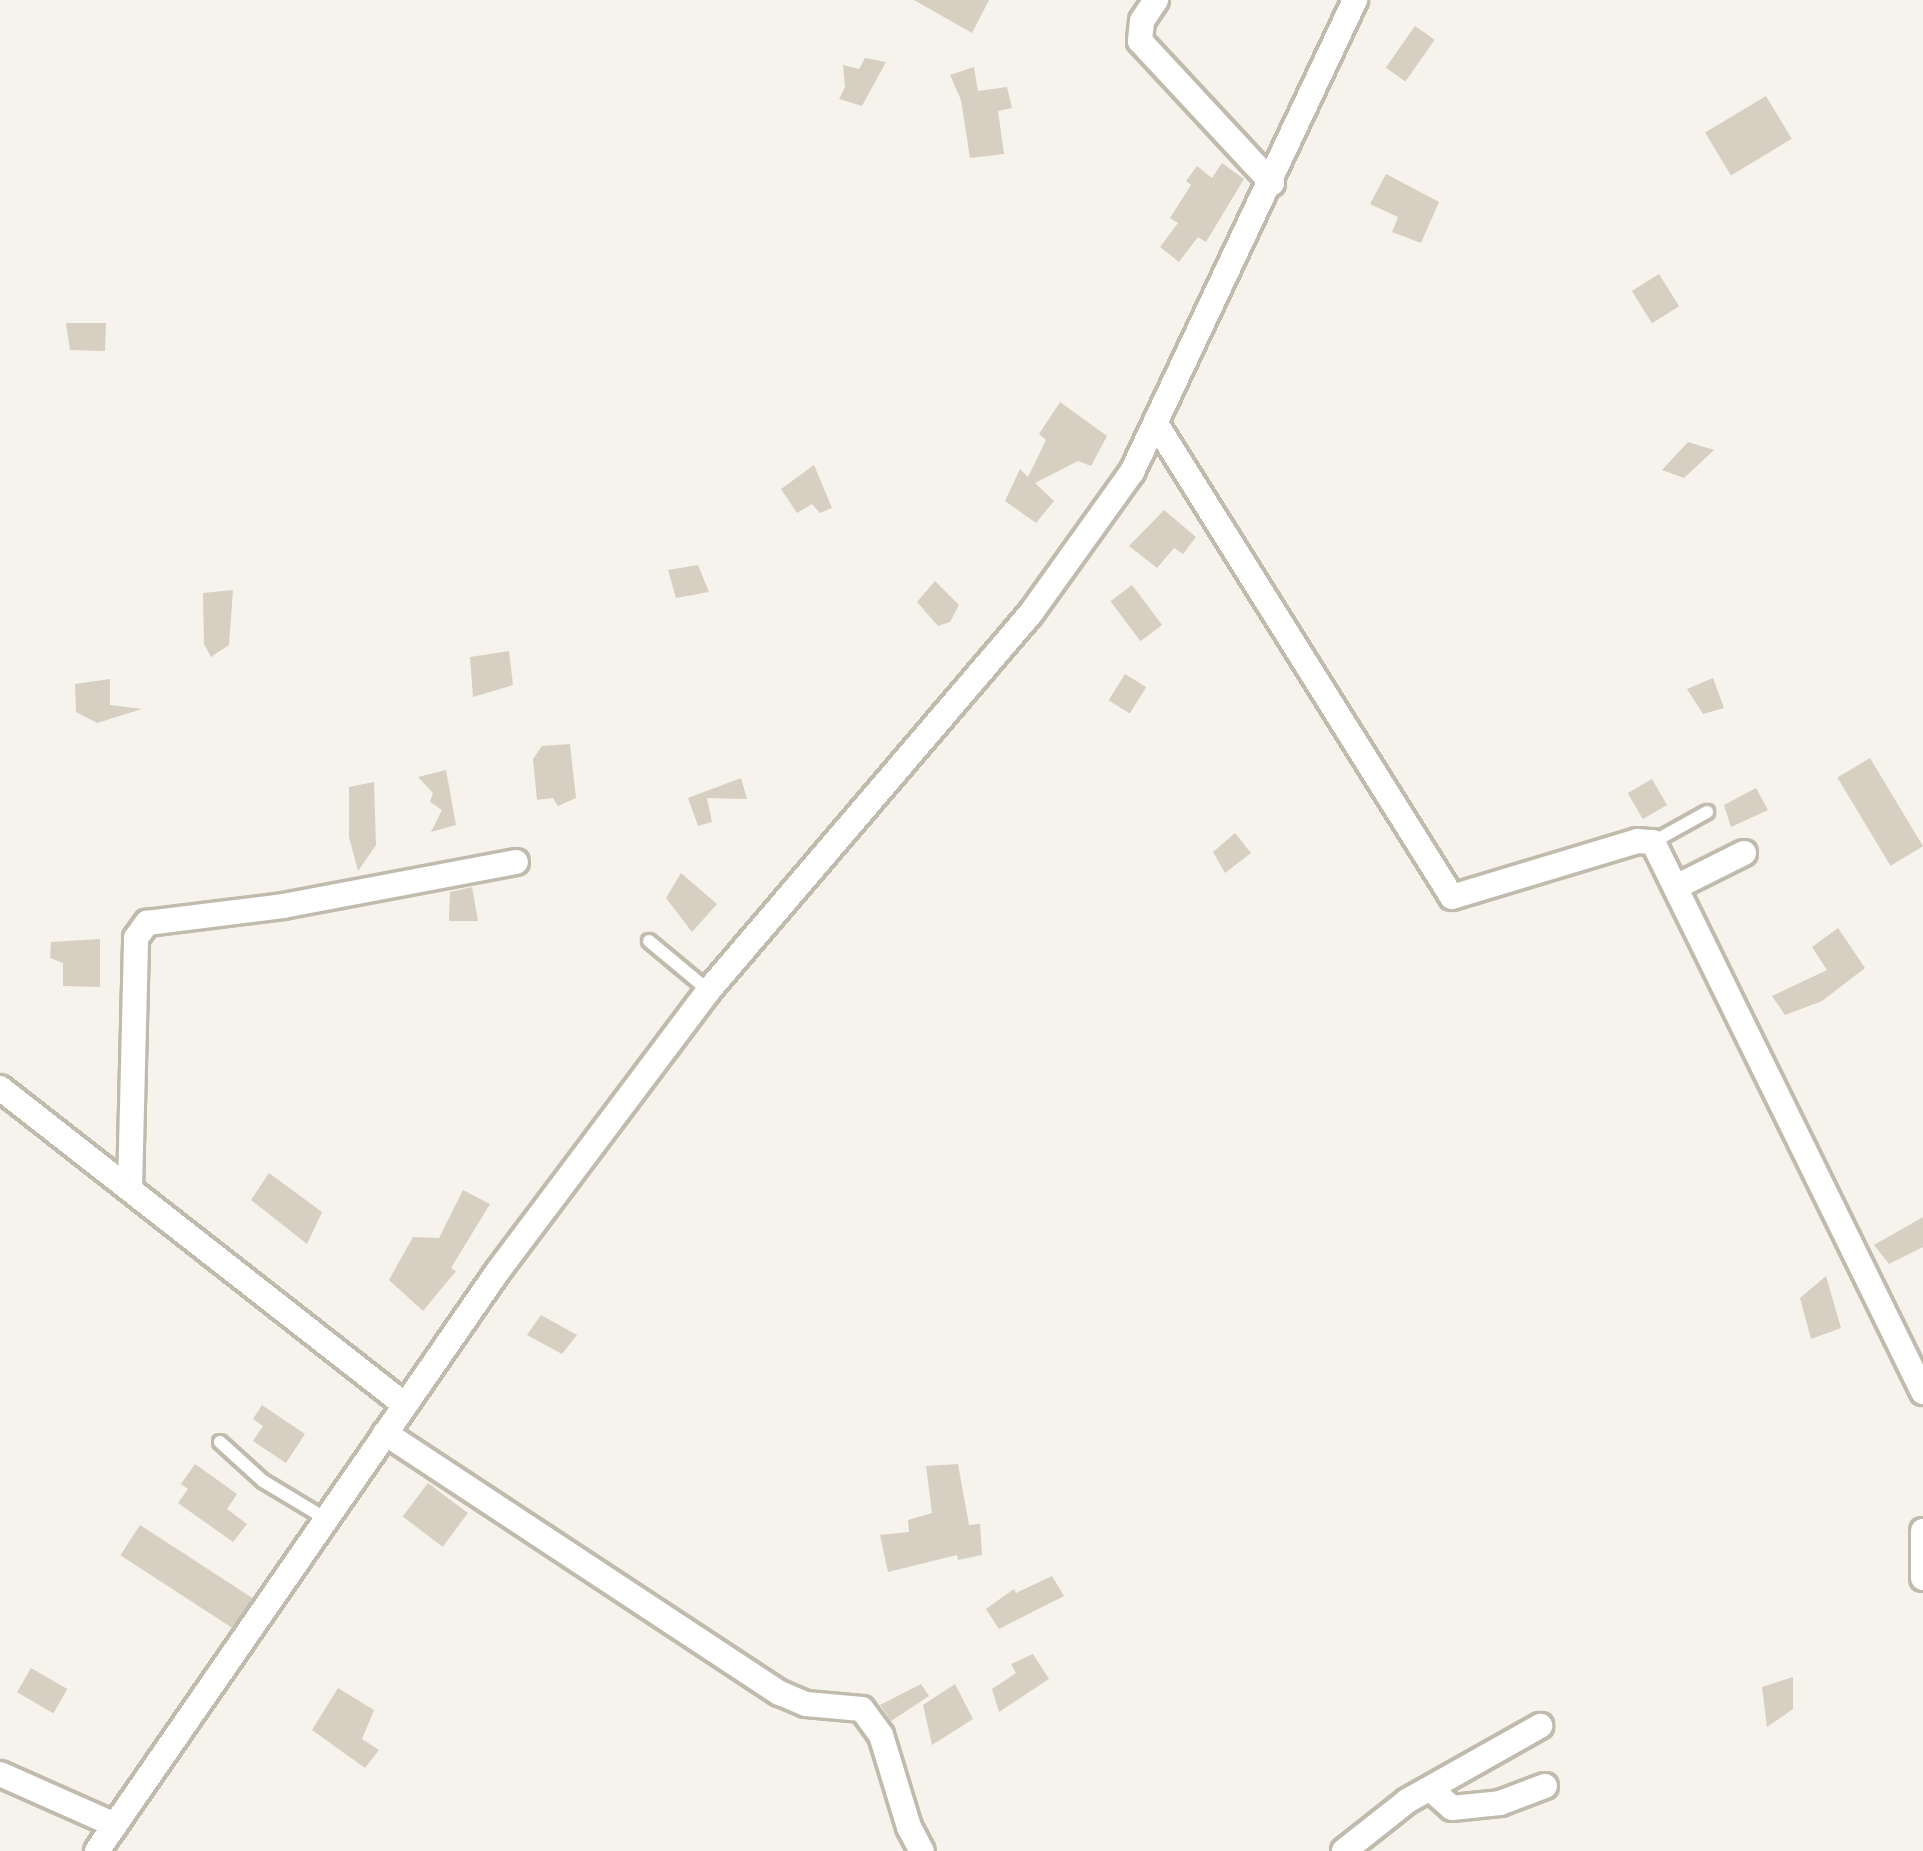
<!DOCTYPE html>
<style>
body{margin:0}
#map{position:relative;width:1923px;height:1851px;overflow:hidden;background:#f6f3ec;font-family:"PT Sans Narrow",sans-serif}
div>[style]{position:absolute}
[style*='--x']{left:calc(var(--x)*1px);top:calc(var(--y)*1px);width:calc(var(--w)*1px);rotate:calc(var(--a)*1deg)}
.building>*{inset:0;background:#d7cfc1;transform-origin:0 0}
.roads{filter:drop-shadow(3px 0 #c1bbae) drop-shadow(-3px 0 #c1bbae) drop-shadow(0 3px #c1bbae) drop-shadow(0 -3px #c1bbae)}
.service>*{height:12px;margin:-6px;padding:0 6px;transform-origin:6px;border-radius:6px;background:#fff}
.minor>*{height:24px;margin:-12px;padding:0 12px;transform-origin:12px;border-radius:12px;background:#fff}
span{translate:-50% -50%;white-space:nowrap;text-align:center;line-height:1.15;-webkit-text-stroke:12px #fff;paint-order:stroke}
</style>
<div id="map">
<div class="building">
<div style="clip-path:polygon(914px 0,989px 0,972px 33px)"></div>
<div style="left:1415px;top:26px;width:24px;height:51px;rotate:35deg"></div>
<div style="clip-path:polygon(865px 58px,886px 62px,862px 106px,839px 99px,845px 87px,843px 65px,859px 69px)"></div>
<div style="clip-path:polygon(974px 67px,978px 91px,1007px 87px,1012px 108px,998px 111px,1004px 154px,970px 158px,961px 100px,950px 75px)"></div>
<div style="left:1766px;top:96px;width:50px;height:71px;rotate:59deg"></div>
<div style="clip-path:polygon(1222px 163px,1244px 179px,1206px 242px,1198px 237px,1179px 262px,1160px 247px,1178px 223px,1170px 218px,1191px 185px,1186px 181px,1197px 166px,1212px 178px)"></div>
<div style="clip-path:polygon(1386px 174px,1439px 202px,1421px 243px,1392px 232px,1398px 217px,1370px 204px)"></div>
<div style="left:1659px;top:274px;width:38px;height:32px;rotate:58deg"></div>
<div style="clip-path:polygon(66px 323px,106px 323px,105px 351px,70px 350px)"></div>
<div style="clip-path:polygon(1060px 402px,1107px 436px,1091px 466px,1078px 461px,1035px 483px,1054px 501px,1036px 523px,1005px 501px,1020px 469px,1028px 477px,1046px 440px,1039px 434px)"></div>
<div style="clip-path:polygon(1688px 442px,1714px 450px,1684px 478px,1662px 470px)"></div>
<div style="clip-path:polygon(814px 465px,832px 508px,820px 513px,812px 504px,797px 513px,781px 489px)"></div>
<div style="clip-path:polygon(1164px 510px,1196px 537px,1183px 554px,1174px 548px,1157px 568px,1129px 546px)"></div>
<div style="clip-path:polygon(698px 565px,709px 592px,676px 598px,668px 570px)"></div>
<div style="clip-path:polygon(935px 581px,959px 605px,950px 622px,938px 626px,917px 602px)"></div>
<div style="left:1132px;top:585px;width:50px;height:27px;rotate:53deg"></div>
<div style="clip-path:polygon(233px 590px,229px 645px,211px 657px,204px 644px,203px 593px)"></div>
<div style="clip-path:polygon(509px 651px,513px 685px,473px 697px,470px 657px)"></div>
<div style="left:1125px;top:674px;width:25px;height:31px;rotate:32deg"></div>
<div style="clip-path:polygon(1713px 678px,1724px 708px,1703px 714px,1687px 689px)"></div>
<div style="clip-path:polygon(110px 679px,110px 705px,142px 709px,97px 723px,76px 712px,75px 684px)"></div>
<div style="clip-path:polygon(570px 744px,576px 798px,558px 806px,553px 798px,537px 800px,533px 759px,542px 746px)"></div>
<div style="left:1870px;top:758px;width:103px;height:38px;rotate:59deg"></div>
<div style="clip-path:polygon(446px 770px,456px 825px,431px 832px,442px 810px,430px 802px,433px 793px,418px 777px)"></div>
<div style="clip-path:polygon(741px 778px,747px 799px,707px 798px,712px 822px,698px 826px,688px 798px)"></div>
<div style="left:1652px;top:779px;width:30px;height:28px;rotate:60deg"></div>
<div style="clip-path:polygon(374px 782px,376px 845px,358px 871px,349px 837px,349px 787px)"></div>
<div style="clip-path:polygon(1756px 788px,1768px 810px,1731px 827px,1724px 805px)"></div>
<div style="clip-path:polygon(1235px 833px,1251px 853px,1225px 873px,1213px 852px)"></div>
<div style="clip-path:polygon(681px 873px,717px 904px,692px 932px,666px 898px)"></div>
<div style="clip-path:polygon(472px 887px,478px 921px,449px 921px,450px 892px)"></div>
<div style="clip-path:polygon(1838px 928px,1865px 968px,1822px 1001px,1785px 1015px,1772px 996px,1827px 970px,1812px 947px)"></div>
<div style="clip-path:polygon(100px 939px,100px 987px,63px 986px,63px 963px,50px 958px,51px 942px)"></div>
<div style="clip-path:polygon(269px 1173px,322px 1212px,307px 1244px,251px 1200px)"></div>
<div style="clip-path:polygon(463px 1190px,490px 1204px,451px 1268px,456px 1271px,423px 1311px,389px 1280px,413px 1237px,439px 1238px)"></div>
<div style="clip-path:polygon(1923px 1217px,1923px 1247px,1889px 1264px,1874px 1245px)"></div>
<div style="clip-path:polygon(1826px 1276px,1841px 1328px,1811px 1339px,1800px 1298px)"></div>
<div style="clip-path:polygon(541px 1315px,577px 1335px,562px 1354px,527px 1335px)"></div>
<div style="clip-path:polygon(262px 1405px,305px 1434px,286px 1463px,253px 1441px,263px 1426px,253px 1419px)"></div>
<div style="clip-path:polygon(195px 1464px,237px 1494px,227px 1509px,247px 1524px,233px 1542px,178px 1503px,188px 1489px,181px 1484px)"></div>
<div style="clip-path:polygon(958px 1464px,969px 1525px,980px 1524px,982px 1555px,958px 1560px,957px 1555px,888px 1572px,880px 1535px,909px 1532px,908px 1520px,932px 1513px,926px 1466px)"></div>
<div style="left:428px;top:1483px;width:50px;height:42px;rotate:37deg"></div>
<div style="left:140px;top:1525px;width:134px;height:36px;rotate:33deg"></div>
<div style="clip-path:polygon(1052px 1576px,1064px 1596px,999px 1629px,986px 1609px,1014px 1589px,1016px 1593px)"></div>
<div style="clip-path:polygon(1033px 1654px,1049px 1679px,999px 1712px,992px 1689px,1016px 1673px,1011px 1664px)"></div>
<div style="left:31px;top:1668px;width:42px;height:28px;rotate:30deg"></div>
<div style="clip-path:polygon(1793px 1677px,1793px 1709px,1767px 1727px,1762px 1687px)"></div>
<div style="clip-path:polygon(921px 1684px,929px 1696px,891px 1721px,880px 1705px)"></div>
<div style="clip-path:polygon(955px 1684px,973px 1719px,932px 1745px,923px 1705px)"></div>
<div style="clip-path:polygon(338px 1688px,374px 1710px,362px 1739px,379px 1750px,365px 1768px,312px 1730px)"></div>
</div>
<div class="roads">
<div class="service">
<div style="--x:1653;--y:842;--w:62;--a:-29.1"></div>
<div style="--x:649;--y:941;--w:77;--a:39.7"></div>
<div style="--x:220;--y:1442;--w:58;--a:42.2"></div>
<div style="--x:263;--y:1481;--w:74;--a:31.1"></div>
</div>
<div class="minor">
<div style="--x:1156;--y:0;--w:25;--a:124"></div>
<div style="--x:1142;--y:21;--w:20;--a:96"></div>
<div style="--x:1140;--y:41;--w:194;--a:47.1"></div>
<div style="--x:1158;--y:427;--w:554;--a:57.97"></div>
<div style="--x:1452;--y:897;--w:193;--a:-16.8"></div>
<div style="--x:1637;--y:841;--w:16;--a:4"></div>
<div style="--x:1653;--y:842;--w:613;--a:63.85"></div>
<div style="--x:1676;--y:887;--w:76;--a:-26.6"></div>
<div style="--x:0;--y:1088;--w:514;--a:38.05"></div>
<div style="--x:130;--y:1188;--w:250;--a:-88.6"></div>
<div style="--x:136;--y:938;--w:19;--a:-54"></div>
<div style="--x:147;--y:923;--w:137;--a:-7.1"></div>
<div style="--x:283;--y:906;--w:237;--a:-10.7"></div>
<div style="--x:385;--y:1433;--w:473;--a:33.4"></div>
<div style="--x:780;--y:1693;--w:28;--a:23"></div>
<div style="--x:806;--y:1704;--w:56;--a:5.1"></div>
<div style="--x:862;--y:1709;--w:32;--a:54"></div>
<div style="--x:881;--y:1735;--w:96;--a:73.1"></div>
<div style="--x:909;--y:1827;--w:27;--a:62"></div>
<div style="--x:1923;--y:1578;--w:47;--a:-90"></div>
<div style="--x:0;--y:1774;--w:126;--a:23.9"></div>
<div style="--x:1432;--y:1790;--w:27;--a:42"></div>
<div style="--x:1452;--y:1808;--w:48;--a:-5.9"></div>
<div style="--x:1500;--y:1803;--w:48;--a:-20.7"></div>
<div style="--x:97;--y:1851;--w:705;--a:-55.34"></div>
<div style="--x:498;--y:1271;--w:351;--a:-53.1"></div>
<div style="--x:709;--y:990;--w:496;--a:-49.5"></div>
<div style="--x:1031;--y:613;--w:173;--a:-54.4"></div>
<div style="--x:1132;--y:472;--w:522;--a:-64.71"></div>
<div style="--x:1344;--y:1851;--w:80;--a:-38.4"></div>
<div style="--x:1407;--y:1801;--w:153;--a:-29.4"></div>
</div>
</div>
</div>
